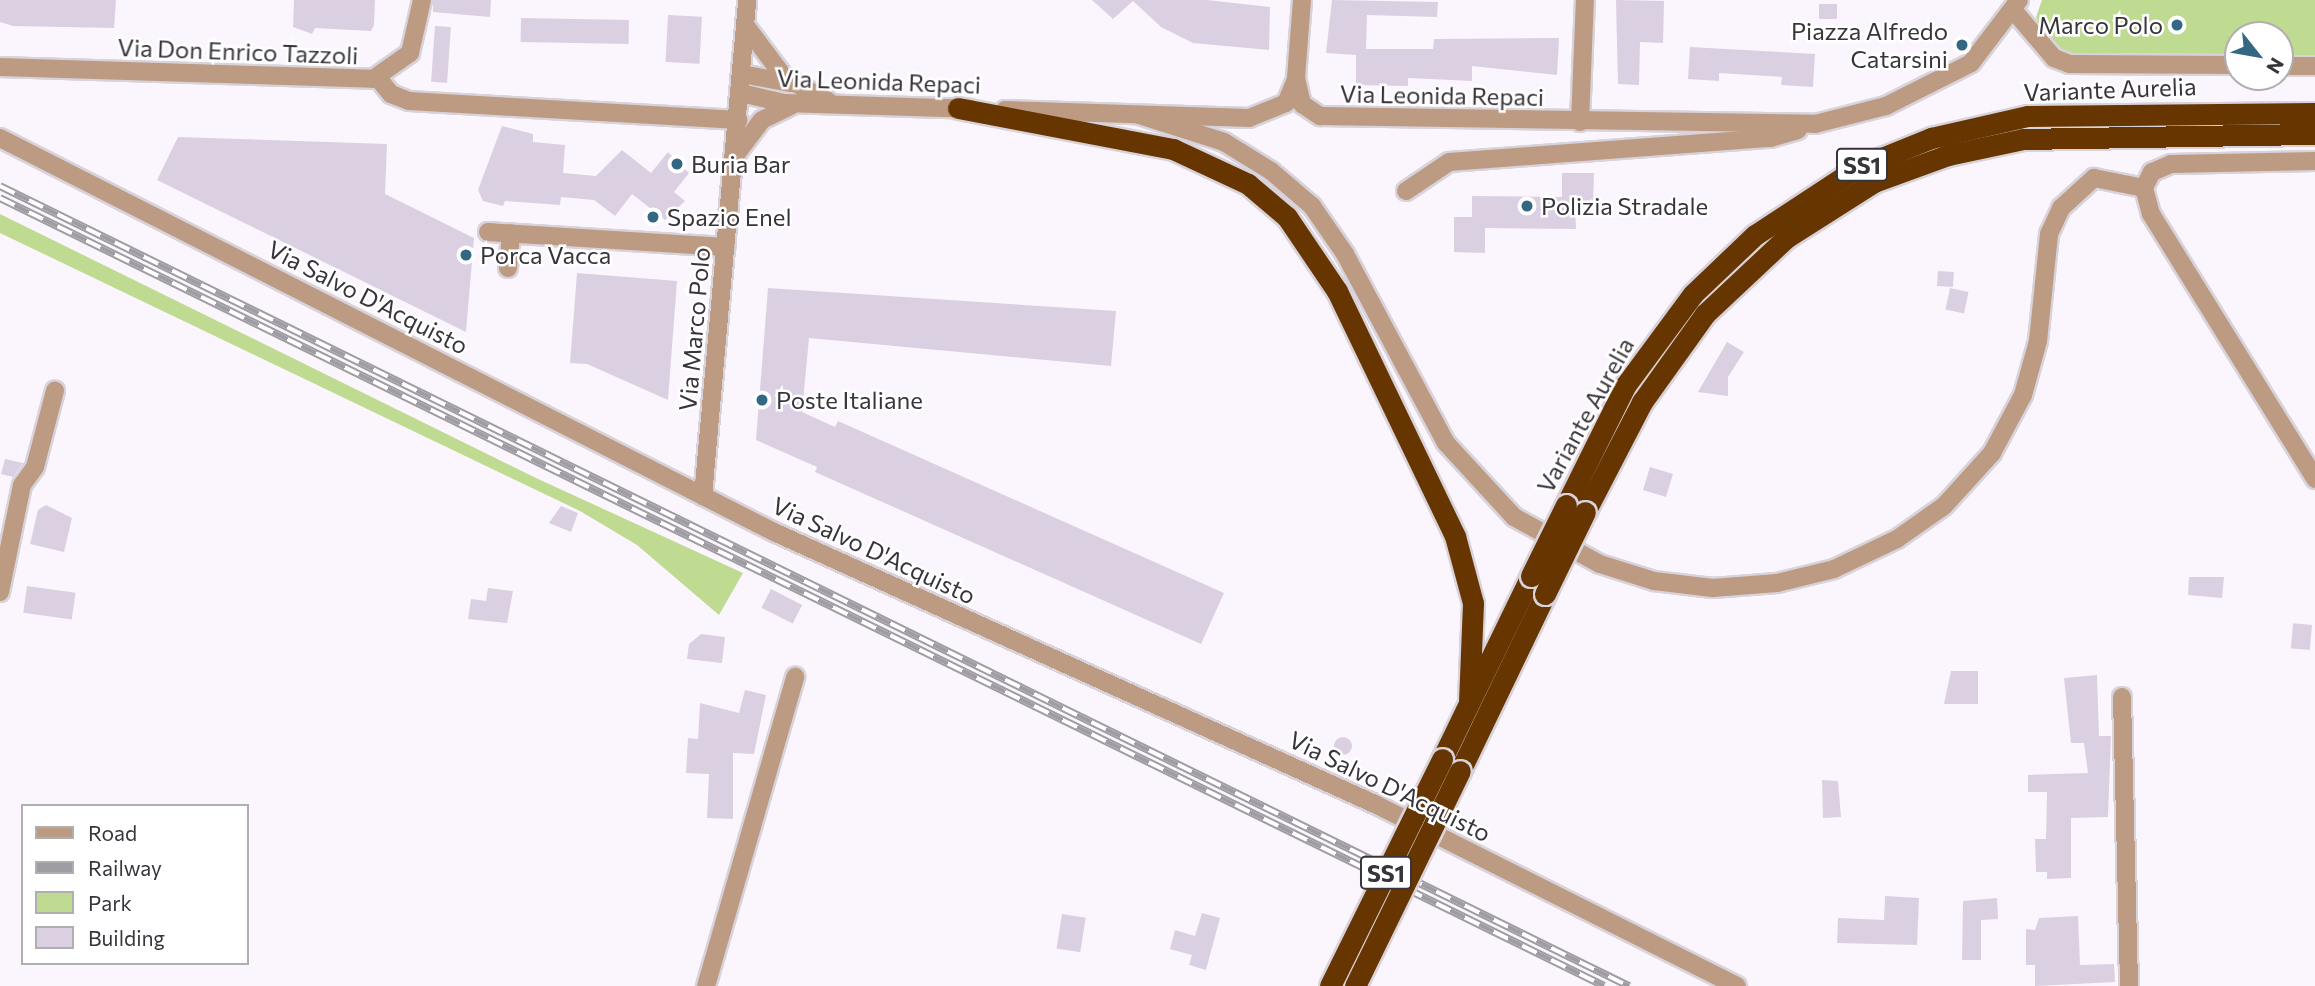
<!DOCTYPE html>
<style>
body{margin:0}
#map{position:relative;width:2315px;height:986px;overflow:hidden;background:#fbf6fe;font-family:Commissioner,sans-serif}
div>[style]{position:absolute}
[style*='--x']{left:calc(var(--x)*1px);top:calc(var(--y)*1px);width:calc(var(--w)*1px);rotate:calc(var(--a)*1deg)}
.green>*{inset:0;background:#bfdb92}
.building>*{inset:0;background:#dbd0e2;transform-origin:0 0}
.round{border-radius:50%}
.roads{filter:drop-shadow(2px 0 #d8d3db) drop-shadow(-2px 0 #d8d3db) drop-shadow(0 2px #d8d3db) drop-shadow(0 -2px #d8d3db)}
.minor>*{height:18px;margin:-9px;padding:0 9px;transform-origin:9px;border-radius:9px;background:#bc9b82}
.highway>*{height:21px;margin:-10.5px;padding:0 10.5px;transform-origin:10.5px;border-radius:10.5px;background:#673500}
.rail>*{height:8px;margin-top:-4px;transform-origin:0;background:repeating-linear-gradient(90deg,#fff 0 16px,#a09ca3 0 32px);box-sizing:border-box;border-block:2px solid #a09ca3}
.bridges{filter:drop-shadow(2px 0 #d8d3db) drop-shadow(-2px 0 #d8d3db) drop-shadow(0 2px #d8d3db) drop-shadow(0 -2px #d8d3db)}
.highway-bridge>*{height:21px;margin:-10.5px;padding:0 10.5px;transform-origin:10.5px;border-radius:10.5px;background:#673500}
.dots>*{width:19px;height:19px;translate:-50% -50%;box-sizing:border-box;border:4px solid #fff;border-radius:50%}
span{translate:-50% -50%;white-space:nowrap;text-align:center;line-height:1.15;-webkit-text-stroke:5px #fff;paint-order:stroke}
.shield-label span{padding:2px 5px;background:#fff;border:2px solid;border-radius:5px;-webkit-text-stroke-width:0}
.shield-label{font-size:23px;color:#38343b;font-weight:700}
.poi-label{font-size:24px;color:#38343b}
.right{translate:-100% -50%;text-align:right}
.left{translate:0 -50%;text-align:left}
.street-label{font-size:24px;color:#38343b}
.legend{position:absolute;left:21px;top:804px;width:228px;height:161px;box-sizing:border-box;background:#fff;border:2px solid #afaeb1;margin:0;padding:9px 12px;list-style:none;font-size:21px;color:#38343b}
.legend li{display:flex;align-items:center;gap:14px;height:35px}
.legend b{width:35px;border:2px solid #afaeb1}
.north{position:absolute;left:2224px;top:21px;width:70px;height:70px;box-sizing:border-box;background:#fff;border:2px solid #afaeb1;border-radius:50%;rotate:121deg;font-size:19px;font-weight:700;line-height:28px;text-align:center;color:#38343b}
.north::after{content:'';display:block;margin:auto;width:24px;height:32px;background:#336884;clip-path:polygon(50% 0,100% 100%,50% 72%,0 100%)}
</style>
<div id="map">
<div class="green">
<div style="clip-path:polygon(2042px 0,2315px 0,2315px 58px,2280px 58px,2280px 35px,2238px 35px,2238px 59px,2069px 59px,2042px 32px,2036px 17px)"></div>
<div style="clip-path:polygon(0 214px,536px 478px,743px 573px,719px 615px,637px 545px,580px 511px,0 233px)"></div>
</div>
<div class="building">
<div style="clip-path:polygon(0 0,116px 0,114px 28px,13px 26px,0 22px)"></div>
<div style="clip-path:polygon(294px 0,375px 0,374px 25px,371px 31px,315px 28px,312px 34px,293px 27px)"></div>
<div style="clip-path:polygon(433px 0,491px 0,490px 17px,433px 12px)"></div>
<div style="clip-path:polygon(1092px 0,1207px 0,1270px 7px,1269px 50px,1193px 43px,1161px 27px,1133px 1px,1113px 19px)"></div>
<div style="clip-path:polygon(1332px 0,1438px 2px,1437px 17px,1367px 15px,1366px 49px,1433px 49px,1434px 39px,1559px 38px,1557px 75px,1472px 66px,1472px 81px,1408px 78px,1408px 86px,1356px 85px,1356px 55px,1326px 53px)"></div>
<div style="clip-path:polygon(1616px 0,1664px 1px,1663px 43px,1640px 42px,1639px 85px,1618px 84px)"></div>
<div style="left:1819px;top:4px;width:18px;height:15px"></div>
<div style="left:668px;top:15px;width:34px;height:47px;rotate:3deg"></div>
<div style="left:521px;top:18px;width:108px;height:24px;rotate:1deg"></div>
<div style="left:435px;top:26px;width:16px;height:56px;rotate:4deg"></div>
<div style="clip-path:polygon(1690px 47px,1815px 54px,1813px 87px,1781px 85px,1782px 77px,1719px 73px,1719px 81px,1688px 79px)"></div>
<div style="clip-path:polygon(502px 126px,533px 134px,533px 142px,565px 145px,563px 173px,596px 176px,622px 150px,651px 173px,668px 152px,689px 173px,674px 192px,685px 201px,665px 220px,632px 194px,615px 216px,594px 200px,561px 197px,560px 205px,505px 201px,503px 206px,483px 201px,478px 190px)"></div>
<div style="clip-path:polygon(178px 137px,387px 144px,385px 194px,474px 238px,466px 332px,157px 180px)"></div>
<div style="clip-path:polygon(1562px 173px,1594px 173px,1593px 207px,1575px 207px,1576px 229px,1485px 228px,1485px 253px,1454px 252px,1454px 217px,1472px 217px,1472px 196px,1562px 197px)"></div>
<div style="left:1938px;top:271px;width:16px;height:15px;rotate:4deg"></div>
<div style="clip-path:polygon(577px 273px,677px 281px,668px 400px,587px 364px,570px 363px)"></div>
<div style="clip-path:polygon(768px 288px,1116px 311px,1111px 366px,809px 338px,802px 412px,835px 427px,838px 421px,1224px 593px,1201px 644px,815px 472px,817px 467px,756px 440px)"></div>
<div style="left:1950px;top:288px;width:19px;height:22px;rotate:12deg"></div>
<div style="clip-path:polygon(1727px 342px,1744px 352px,1728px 377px,1728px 396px,1698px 392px)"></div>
<div style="clip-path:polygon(5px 459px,23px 463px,13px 477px,1px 474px)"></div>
<div style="left:1650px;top:467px;width:24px;height:24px;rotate:17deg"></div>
<div style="clip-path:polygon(46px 505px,72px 518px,64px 552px,30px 544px,38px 510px)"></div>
<div style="clip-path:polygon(561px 506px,578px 513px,571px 532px,549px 523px)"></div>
<div style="clip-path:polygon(2189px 577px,2224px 577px,2222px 598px,2188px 595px)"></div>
<div style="left:27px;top:586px;width:49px;height:27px;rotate:8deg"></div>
<div style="clip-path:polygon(488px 588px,513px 591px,507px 623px,468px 619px,471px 599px,486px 601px)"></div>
<div style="left:771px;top:589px;width:35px;height:21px;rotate:27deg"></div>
<div style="left:2312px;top:625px;width:25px;height:19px;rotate:95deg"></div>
<div style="clip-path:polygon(701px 634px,725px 637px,722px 663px,687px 659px,689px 644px)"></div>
<div style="clip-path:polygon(1951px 671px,1978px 671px,1978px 704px,1944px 704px)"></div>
<div style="clip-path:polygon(2097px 675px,2099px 736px,2111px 736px,2108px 817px,2071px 818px,2071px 878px,2047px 879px,2047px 872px,2036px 872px,2035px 839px,2046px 839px,2047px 792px,2028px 792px,2028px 775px,2088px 773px,2084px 743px,2071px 743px,2064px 678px)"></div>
<div style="clip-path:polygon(745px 690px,766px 695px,754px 754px,733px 753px,733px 819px,707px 818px,709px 774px,686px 773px,688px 738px,698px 739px,700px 703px,739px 713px)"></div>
<div class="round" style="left:1334px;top:737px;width:18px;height:18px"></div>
<div style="clip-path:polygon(1822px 780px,1838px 781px,1841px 817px,1823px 818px)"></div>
<div style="clip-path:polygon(1885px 896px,1919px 898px,1917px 945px,1837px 943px,1838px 918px,1884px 920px)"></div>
<div style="clip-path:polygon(1997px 898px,1998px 919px,1981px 920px,1981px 960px,1962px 960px,1963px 901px)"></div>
<div style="clip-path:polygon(1202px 913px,1220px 918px,1206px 970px,1189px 965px,1192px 955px,1170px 949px,1175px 930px,1195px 936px)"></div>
<div style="left:1062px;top:914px;width:24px;height:35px;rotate:9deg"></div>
<div style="clip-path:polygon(2078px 916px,2080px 965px,2114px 964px,2115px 982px,2035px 986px,2035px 965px,2026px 965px,2026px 929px,2035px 930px,2039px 918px)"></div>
</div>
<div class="roads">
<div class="minor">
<div style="--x:1302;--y:0;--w:78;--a:94.4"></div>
<div style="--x:1296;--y:78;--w:27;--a:77"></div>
<div style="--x:1302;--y:104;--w:22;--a:34"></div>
<div style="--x:1320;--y:116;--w:495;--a:0.9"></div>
<div style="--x:1815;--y:124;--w:73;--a:-14.2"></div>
<div style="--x:1886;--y:106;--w:95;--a:-26.8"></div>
<div style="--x:1971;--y:63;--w:79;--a:-52.7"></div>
<div style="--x:2014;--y:11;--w:62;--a:49.6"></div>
<div style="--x:2054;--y:58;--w:17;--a:21"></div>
<div style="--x:2070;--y:64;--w:168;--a:0.3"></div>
<div style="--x:745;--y:25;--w:65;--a:53.1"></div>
<div style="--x:784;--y:77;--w:50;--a:28.6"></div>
<div style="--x:2280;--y:66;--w:35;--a:0"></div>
<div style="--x:0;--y:67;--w:373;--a:1.8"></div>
<div style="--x:373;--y:79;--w:45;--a:-35.1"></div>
<div style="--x:410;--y:53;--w:54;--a:-77.2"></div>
<div style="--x:742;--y:74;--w:49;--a:10.6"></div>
<div style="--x:378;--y:78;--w:21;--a:51"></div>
<div style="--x:391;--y:94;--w:19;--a:21"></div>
<div style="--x:409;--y:101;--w:330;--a:3.3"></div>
<div style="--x:741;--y:93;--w:44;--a:13.1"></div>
<div style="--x:784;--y:103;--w:186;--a:1.8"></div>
<div style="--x:1005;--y:110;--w:244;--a:1.9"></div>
<div style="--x:1249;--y:118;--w:40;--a:-22"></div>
<div style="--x:1286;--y:103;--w:26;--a:-67"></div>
<div style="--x:1139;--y:115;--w:89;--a:17.6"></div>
<div style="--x:1224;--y:142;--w:55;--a:31.7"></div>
<div style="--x:1271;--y:171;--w:54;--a:40.5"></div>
<div style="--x:1312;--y:206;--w:58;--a:55.5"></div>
<div style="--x:1345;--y:254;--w:214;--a:61.9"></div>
<div style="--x:1446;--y:443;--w:100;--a:47.4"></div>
<div style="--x:1514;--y:517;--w:98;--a:28.7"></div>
<div style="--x:1600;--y:564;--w:57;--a:17.5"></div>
<div style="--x:1654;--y:581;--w:59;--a:6.8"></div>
<div style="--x:1713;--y:588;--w:64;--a:-4.5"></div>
<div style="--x:1777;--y:583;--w:59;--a:-13.8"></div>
<div style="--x:1834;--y:569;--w:70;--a:-25.5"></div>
<div style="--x:1897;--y:539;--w:57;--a:-35.1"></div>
<div style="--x:1944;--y:506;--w:72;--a:-47.8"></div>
<div style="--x:1992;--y:453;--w:66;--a:-61.9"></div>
<div style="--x:2023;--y:395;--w:56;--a:-74.5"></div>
<div style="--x:2038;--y:341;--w:108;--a:-84.1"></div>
<div style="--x:2049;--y:234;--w:29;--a:-65"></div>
<div style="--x:2061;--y:208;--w:45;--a:-42.3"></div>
<div style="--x:2094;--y:178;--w:51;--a:11.3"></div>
<div style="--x:1580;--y:122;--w:122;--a:-87.7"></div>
<div style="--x:0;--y:138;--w:869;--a:26.98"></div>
<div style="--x:774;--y:532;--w:662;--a:24.36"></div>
<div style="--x:1377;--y:805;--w:403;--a:26.7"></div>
<div style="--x:737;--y:153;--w:41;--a:-52.9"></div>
<div style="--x:762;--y:120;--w:32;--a:-26"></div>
<div style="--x:2315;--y:161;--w:144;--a:178.8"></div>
<div style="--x:2171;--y:164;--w:21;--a:157"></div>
<div style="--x:2152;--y:172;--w:18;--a:117"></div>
<div style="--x:2144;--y:188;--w:27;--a:75"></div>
<div style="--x:2151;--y:214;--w:312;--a:58.2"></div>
<div style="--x:1406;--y:191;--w:52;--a:-34"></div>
<div style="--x:1449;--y:162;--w:322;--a:-4.3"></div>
<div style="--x:1770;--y:138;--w:29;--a:-16"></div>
<div style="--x:488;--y:232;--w:238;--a:3.6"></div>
<div style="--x:508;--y:268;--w:35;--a:-85"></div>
<div style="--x:703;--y:496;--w:498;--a:-84.9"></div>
<div style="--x:0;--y:592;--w:109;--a:-78.4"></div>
<div style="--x:22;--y:485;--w:22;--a:-54"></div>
<div style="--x:35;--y:467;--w:79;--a:-75.3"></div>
<div style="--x:2122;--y:697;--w:289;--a:88.6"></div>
<div style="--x:706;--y:986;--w:322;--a:-73.9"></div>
</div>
<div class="highway">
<div style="--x:958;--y:108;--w:219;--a:10.8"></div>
<div style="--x:1173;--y:149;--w:83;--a:25"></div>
<div style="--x:1248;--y:184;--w:51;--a:40.2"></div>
<div style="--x:1287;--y:217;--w:89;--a:56"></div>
<div style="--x:1337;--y:291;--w:272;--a:64.3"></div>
<div style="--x:1455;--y:536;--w:69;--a:75"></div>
<div style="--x:1473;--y:603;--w:99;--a:92.3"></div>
<div style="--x:1566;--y:505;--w:133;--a:-63.6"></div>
<div style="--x:1625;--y:386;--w:114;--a:-53.5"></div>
<div style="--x:1693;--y:294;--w:86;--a:-43.6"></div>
<div style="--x:1755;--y:235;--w:122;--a:-33.3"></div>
<div style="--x:1857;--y:168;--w:80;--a:-22.1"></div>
<div style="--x:1931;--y:138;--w:99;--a:-12.8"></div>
<div style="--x:2028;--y:116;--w:287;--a:-0.6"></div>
<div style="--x:1585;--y:512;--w:124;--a:-62.6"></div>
<div style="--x:1642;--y:402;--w:108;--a:-54.4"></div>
<div style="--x:1705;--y:314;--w:111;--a:-43.2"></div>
<div style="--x:1786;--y:238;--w:104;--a:-32.5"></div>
<div style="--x:1874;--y:182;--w:79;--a:-20"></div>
<div style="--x:1948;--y:155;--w:77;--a:-12"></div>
<div style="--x:2023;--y:139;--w:292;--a:-1"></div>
<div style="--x:1442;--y:759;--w:203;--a:-64.1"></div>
<div style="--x:1460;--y:771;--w:196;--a:-64.3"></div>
</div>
</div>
<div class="rail">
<div style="--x:0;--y:186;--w:1815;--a:26.16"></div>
<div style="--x:0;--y:198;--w:1787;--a:26.16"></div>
</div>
<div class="bridges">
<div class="highway-bridge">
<div style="--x:1531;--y:576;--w:79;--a:-63.8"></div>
<div style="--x:1545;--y:594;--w:91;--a:-64"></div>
<div style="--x:1330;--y:986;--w:253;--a:-63.7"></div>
<div style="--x:1355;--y:986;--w:239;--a:-64"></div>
</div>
</div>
<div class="dots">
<div style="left:2177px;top:25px;background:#336884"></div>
<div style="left:1962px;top:45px;background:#336884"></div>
<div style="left:677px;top:164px;background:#336884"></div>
<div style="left:1527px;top:206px;background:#336884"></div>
<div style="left:653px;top:217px;background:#336884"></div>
<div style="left:466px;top:255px;background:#336884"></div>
<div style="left:762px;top:400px;background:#336884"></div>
</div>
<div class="shield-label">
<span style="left:1862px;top:165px">SS1</span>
<span style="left:1386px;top:873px">SS1</span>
</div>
<div class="poi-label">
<span class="right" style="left:2163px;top:25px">Marco Polo</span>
<span class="right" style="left:1948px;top:45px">Piazza Alfredo<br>Catarsini</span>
<span class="left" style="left:691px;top:164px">Buria Bar</span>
<span class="left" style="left:1541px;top:206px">Polizia Stradale</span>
<span class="left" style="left:667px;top:217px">Spazio Enel</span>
<span class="left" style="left:480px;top:255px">Porca Vacca</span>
<span class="left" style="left:776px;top:400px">Poste Italiane</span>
</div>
<div class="street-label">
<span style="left:238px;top:51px;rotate:2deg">Via Don Enrico Tazzoli</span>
<span style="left:879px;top:81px;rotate:2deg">Via Leonida Repaci</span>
<span style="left:2110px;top:89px;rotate:-2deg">Variante Aurelia</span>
<span style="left:1442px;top:95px;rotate:1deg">Via Leonida Repaci</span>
<span style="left:368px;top:297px;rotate:27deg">Via Salvo D'Acquisto</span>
<span style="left:694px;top:329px;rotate:-85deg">Via Marco Polo</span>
<span style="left:1585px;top:415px;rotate:-61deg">Variante Aurelia</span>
<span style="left:874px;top:550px;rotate:25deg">Via Salvo D'Acquisto</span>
<span style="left:1390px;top:786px;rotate:26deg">Via Salvo D'Acquisto</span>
</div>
<ul class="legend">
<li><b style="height:9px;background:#bc9b82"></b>Road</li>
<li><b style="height:9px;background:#a09ca3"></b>Railway</li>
<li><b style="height:19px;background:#bfdb92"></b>Park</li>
<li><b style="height:19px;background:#dbd0e2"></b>Building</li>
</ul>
<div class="north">N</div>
</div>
